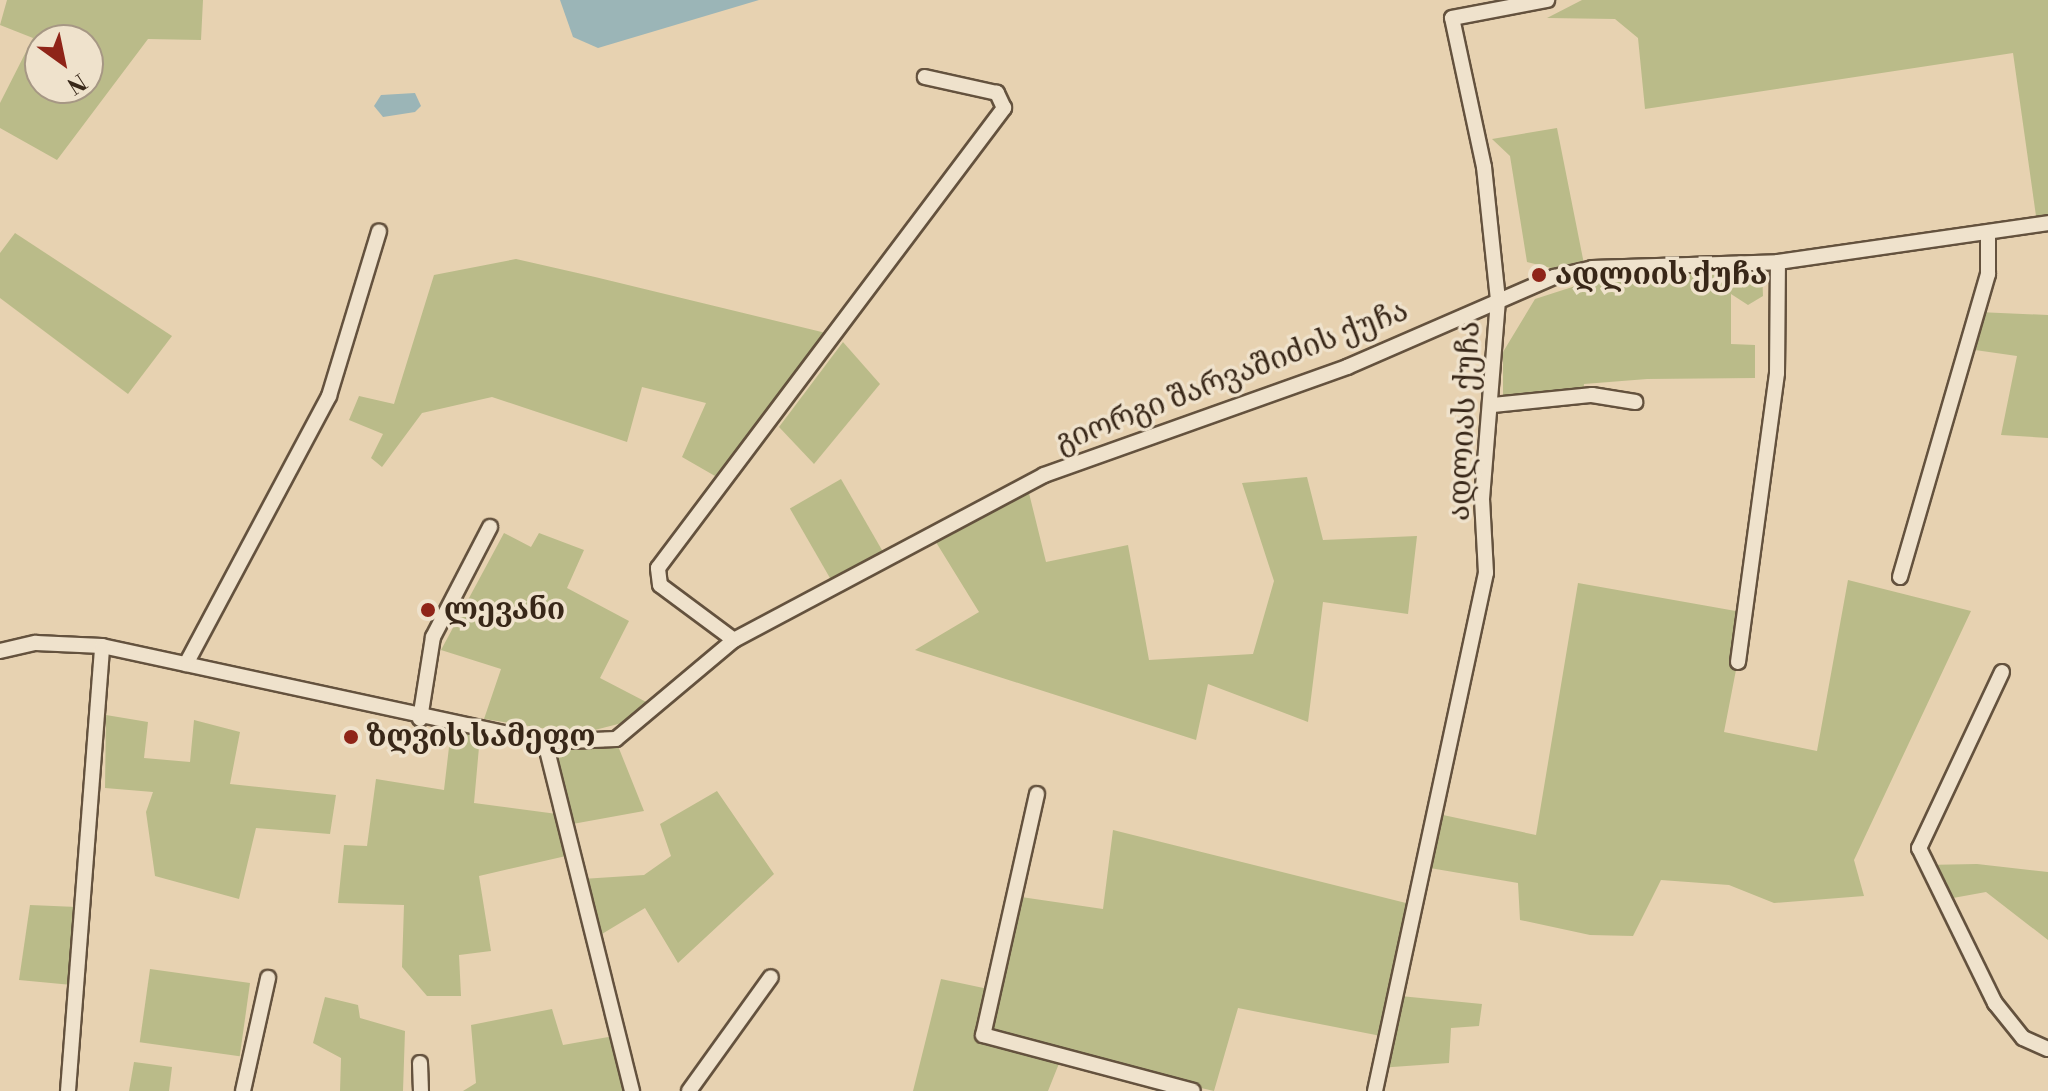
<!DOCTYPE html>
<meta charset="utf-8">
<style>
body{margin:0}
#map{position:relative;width:2048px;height:1091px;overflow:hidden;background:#e7d2b1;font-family:"Libre Bodoni","Noto Serif Georgian",serif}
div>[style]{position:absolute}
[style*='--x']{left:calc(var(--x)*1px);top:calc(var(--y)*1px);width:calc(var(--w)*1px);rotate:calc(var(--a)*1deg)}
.green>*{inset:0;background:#babb89;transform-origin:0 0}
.water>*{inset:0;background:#9bb5b7}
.roads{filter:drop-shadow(2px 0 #64523e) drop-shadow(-2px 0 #64523e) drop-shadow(0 2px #64523e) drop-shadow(0 -2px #64523e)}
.street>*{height:14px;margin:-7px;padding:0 7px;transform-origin:7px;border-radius:7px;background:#efe2cc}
.dots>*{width:22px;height:22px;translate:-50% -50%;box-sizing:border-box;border:4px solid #efe2cc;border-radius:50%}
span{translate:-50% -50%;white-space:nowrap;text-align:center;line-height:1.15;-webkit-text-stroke:7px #efe2cc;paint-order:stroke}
.poi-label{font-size:30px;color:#382718;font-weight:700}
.left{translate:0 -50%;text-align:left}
.street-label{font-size:30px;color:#382718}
.north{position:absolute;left:24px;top:24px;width:80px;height:80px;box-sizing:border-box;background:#efe2cc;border:2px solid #a69784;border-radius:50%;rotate:147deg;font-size:22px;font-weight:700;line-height:32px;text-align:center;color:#382718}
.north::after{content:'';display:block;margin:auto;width:28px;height:36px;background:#8f2418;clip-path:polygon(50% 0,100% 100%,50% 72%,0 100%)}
</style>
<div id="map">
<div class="green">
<div style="clip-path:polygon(evenodd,7px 0,203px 0,201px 40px,148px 39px,57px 160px,0 128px,0 103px,33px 38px,0 25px,7px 0,88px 40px,88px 88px,40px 88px,40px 40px,88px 40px)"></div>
<div style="clip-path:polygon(1582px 0,2048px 0,2048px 214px,2036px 216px,2013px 53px,1645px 109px,1638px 38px,1615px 19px,1547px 18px)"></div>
<div style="clip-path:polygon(1557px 128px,1584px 264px,1563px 271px,1527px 262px,1510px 156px,1492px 139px)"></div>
<div style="clip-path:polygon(15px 233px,172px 336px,128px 394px,0 298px,0 253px)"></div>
<div style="clip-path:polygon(516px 259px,595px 277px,830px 334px,715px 476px,682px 457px,706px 403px,642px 387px,627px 442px,492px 397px,422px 413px,382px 467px,371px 458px,383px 434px,349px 420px,359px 396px,394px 404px,434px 275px)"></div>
<div style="clip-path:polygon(1622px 271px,1762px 272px,1763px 296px,1748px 305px,1731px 294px,1731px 344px,1755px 345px,1755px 378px,1647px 379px,1584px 384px,1583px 394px,1503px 397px,1503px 352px,1535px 299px)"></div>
<div style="clip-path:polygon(1978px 312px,2048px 315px,2048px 438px,2001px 435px,2017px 356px,1968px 349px)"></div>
<div style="clip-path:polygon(843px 342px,880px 384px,814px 464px,779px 427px)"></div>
<div style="clip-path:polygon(1307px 477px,1323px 540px,1417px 536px,1408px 614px,1323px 602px,1308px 722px,1208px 684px,1196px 740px,915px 650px,979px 612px,934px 539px,1028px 489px,1046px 562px,1128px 545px,1149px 660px,1253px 654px,1274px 581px,1242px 483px)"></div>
<div style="left:841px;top:479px;width:83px;height:59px;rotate:60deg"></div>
<div style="clip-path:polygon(504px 533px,531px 547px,539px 533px,584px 550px,567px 588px,629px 621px,600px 678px,652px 705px,630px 721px,579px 734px,484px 719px,501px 669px,441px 650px)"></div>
<div style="clip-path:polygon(1848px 580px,1971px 611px,1854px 860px,1864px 896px,1774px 903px,1729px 885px,1661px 880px,1633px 936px,1590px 935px,1520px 920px,1518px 883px,1418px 866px,1429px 812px,1536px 835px,1578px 583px,1747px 613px,1724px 732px,1817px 751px)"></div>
<div style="clip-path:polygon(106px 715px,148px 722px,144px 758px,190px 762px,194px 720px,240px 732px,230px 784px,336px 795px,330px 834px,256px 828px,239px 899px,155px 876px,146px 812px,153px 792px,105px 788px)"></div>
<div style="clip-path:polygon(451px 730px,480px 736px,474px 803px,557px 814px,566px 856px,479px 876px,491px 951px,459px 955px,461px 996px,427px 996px,402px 967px,404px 905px,338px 903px,344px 845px,367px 846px,376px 779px,444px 790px)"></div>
<div style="clip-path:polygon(618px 746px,644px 811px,567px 825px,550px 756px,557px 748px)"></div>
<div style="clip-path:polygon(717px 791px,774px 874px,678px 963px,645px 908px,597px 937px,582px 879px,644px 875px,671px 856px,660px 824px)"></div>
<div style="clip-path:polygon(1113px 830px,1410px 904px,1390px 995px,1482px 1004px,1479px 1026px,1451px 1028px,1449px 1063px,1378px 1068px,1381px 1036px,1238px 1008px,1214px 1091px,1062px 1056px,1048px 1091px,913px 1091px,941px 979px,993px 990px,1014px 896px,1103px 909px)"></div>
<div style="clip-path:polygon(1977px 864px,2048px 872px,2048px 940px,1986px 892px,1942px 900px,1925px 865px)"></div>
<div style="clip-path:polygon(30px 905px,77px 907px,72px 985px,19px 980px)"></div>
<div style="left:150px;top:969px;width:101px;height:74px;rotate:8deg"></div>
<div style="clip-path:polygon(325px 997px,358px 1005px,360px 1018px,405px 1031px,403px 1091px,340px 1091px,341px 1058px,313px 1043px)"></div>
<div style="clip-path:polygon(552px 1009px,563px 1045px,614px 1036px,624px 1091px,463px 1091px,476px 1083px,471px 1025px)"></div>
<div style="clip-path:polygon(134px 1062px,172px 1067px,169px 1091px,129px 1091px)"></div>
</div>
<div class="water">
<div style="clip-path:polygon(560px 0,759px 0,598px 48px,573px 37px)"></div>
<div style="clip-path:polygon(415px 93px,421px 106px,415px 112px,383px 117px,374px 106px,381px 95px)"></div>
</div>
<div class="roads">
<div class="street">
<div style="--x:1493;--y:405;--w:100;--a:-5.8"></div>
<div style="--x:1592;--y:395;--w:44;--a:9.2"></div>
<div style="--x:1900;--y:577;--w:316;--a:-73.8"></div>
<div style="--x:1988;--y:274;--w:38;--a:-90"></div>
<div style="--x:734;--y:640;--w:92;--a:-143.4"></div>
<div style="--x:660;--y:585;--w:17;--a:-97"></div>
<div style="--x:658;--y:568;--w:576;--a:-53.05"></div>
<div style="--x:1004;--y:108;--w:17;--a:-115"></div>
<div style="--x:997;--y:93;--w:74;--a:-167.5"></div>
<div style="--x:0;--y:651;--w:37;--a:-13"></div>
<div style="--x:36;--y:643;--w:66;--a:2.6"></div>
<div style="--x:102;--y:646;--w:453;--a:12.2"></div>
<div style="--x:545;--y:742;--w:71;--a:-2.4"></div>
<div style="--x:616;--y:739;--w:154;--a:-40"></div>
<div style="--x:734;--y:640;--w:351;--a:-28"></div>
<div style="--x:1044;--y:475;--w:322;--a:-19.6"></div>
<div style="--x:1347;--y:367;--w:226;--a:-23.5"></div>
<div style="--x:1554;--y:277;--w:39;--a:-13"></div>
<div style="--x:1592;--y:268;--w:186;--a:-1.8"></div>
<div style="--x:1778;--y:262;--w:273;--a:-8.2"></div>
<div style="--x:1738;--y:662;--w:292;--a:-82.3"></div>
<div style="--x:1777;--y:373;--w:111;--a:-89.5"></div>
<div style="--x:186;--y:664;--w:304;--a:-61.9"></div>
<div style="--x:329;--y:396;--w:172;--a:-73.1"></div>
<div style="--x:2002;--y:672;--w:195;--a:115.2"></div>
<div style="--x:1919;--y:848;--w:173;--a:63.9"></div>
<div style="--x:1995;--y:1003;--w:45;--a:51.3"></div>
<div style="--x:2023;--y:1038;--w:27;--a:24"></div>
<div style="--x:420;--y:719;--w:83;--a:-81"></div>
<div style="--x:433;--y:637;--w:124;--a:-62.6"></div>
<div style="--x:545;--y:742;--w:360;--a:76"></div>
<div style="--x:1037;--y:794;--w:247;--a:102.6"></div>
<div style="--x:983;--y:1035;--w:217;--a:14.9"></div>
<div style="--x:420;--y:1063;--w:28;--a:88"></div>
<div style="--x:68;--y:1091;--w:446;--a:-85.6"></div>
<div style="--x:243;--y:1091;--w:116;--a:-77.5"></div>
<div style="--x:689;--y:1091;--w:140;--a:-54.3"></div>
<div style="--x:1375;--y:1091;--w:530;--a:-77.91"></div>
<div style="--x:1486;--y:573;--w:74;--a:-93.1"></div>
<div style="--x:1482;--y:499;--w:200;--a:-85.4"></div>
<div style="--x:1498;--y:300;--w:134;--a:-96"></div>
<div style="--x:1484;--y:167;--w:152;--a:-102.1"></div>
<div style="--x:1452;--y:18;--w:97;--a:-10.7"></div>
</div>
</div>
<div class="dots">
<div style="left:1539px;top:275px;background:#8f2418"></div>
<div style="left:428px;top:610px;background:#8f2418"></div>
<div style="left:351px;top:737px;background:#8f2418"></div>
</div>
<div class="poi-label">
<span class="left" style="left:1555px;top:275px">ადლიის ქუჩა</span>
<span class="left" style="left:444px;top:610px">ლევანი</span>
<span class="left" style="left:367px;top:737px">ზღვის სამეფო</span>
</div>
<div class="street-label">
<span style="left:1232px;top:377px;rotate:-21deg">გიორგი შარვაშიძის ქუჩა</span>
<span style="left:1465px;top:421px;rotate:-87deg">ადლიას ქუჩა</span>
</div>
<div class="north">N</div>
</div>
